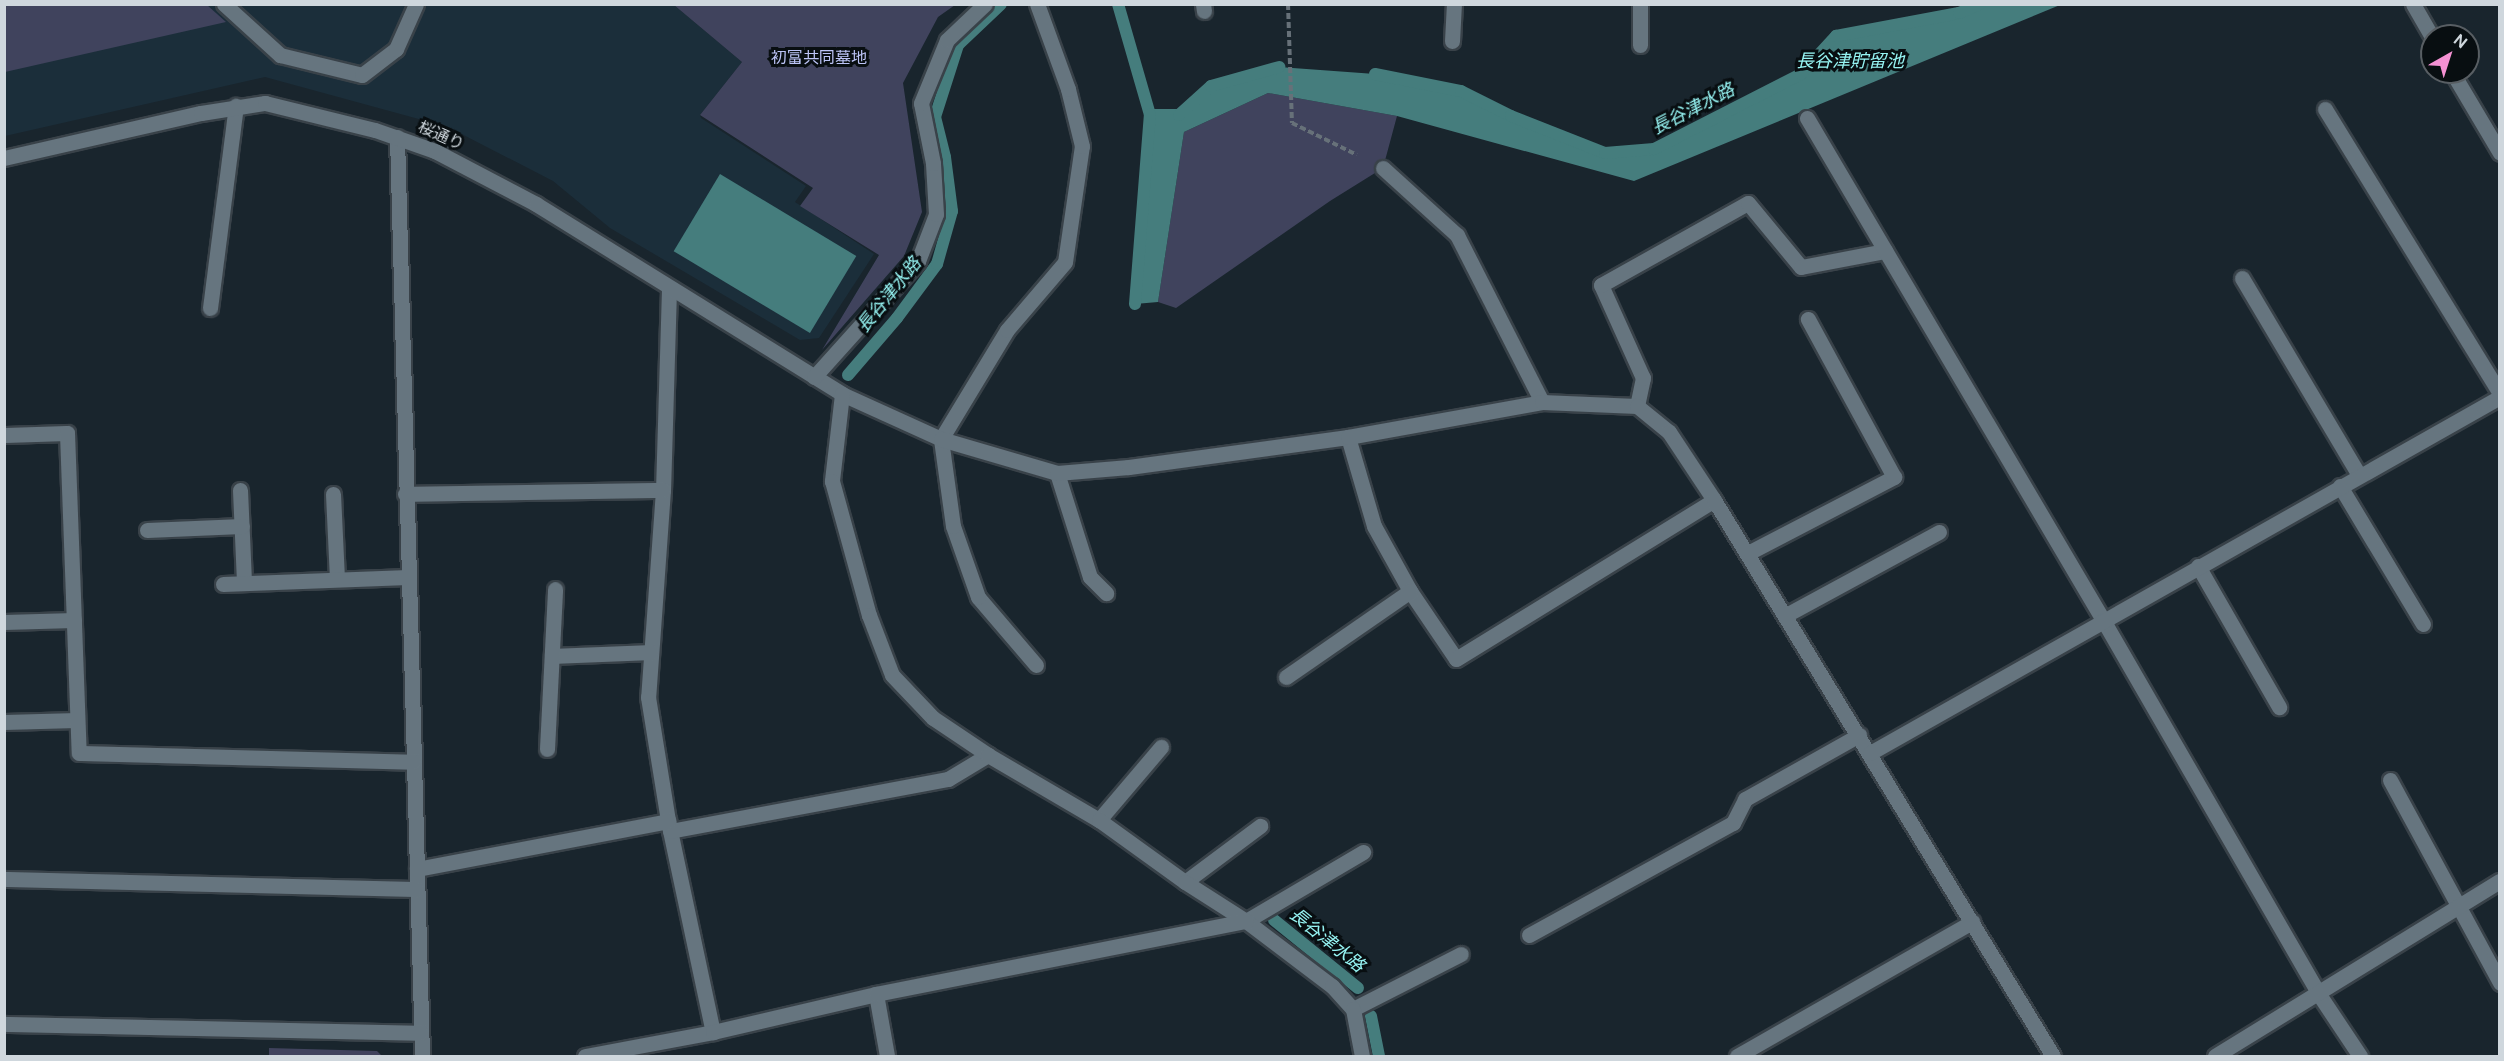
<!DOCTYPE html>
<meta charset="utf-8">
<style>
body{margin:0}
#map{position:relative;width:2504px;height:1061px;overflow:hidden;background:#19252d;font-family:"DM Sans","Noto Sans JP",sans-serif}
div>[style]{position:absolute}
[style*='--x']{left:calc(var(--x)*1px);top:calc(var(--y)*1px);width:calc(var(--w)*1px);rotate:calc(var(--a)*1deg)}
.built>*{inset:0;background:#1b2e3a}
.green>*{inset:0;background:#40435d}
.water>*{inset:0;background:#457d7d;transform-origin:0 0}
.stream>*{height:12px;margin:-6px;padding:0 6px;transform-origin:6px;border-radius:6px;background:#457d7d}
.path>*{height:4px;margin-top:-2px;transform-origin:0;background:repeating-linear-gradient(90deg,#677179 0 6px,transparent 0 9px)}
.roads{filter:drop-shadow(2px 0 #394249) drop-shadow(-2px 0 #394249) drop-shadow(0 2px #394249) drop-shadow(0 -2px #394249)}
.service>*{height:15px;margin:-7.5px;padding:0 7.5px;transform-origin:7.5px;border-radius:7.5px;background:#66757f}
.minor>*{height:15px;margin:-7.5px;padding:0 7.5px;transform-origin:7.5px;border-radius:7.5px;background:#66757f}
span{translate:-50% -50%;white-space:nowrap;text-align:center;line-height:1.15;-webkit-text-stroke:6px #080e11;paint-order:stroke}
.park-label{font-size:16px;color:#bcc4f6}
.street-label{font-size:16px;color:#cfd7dd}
.water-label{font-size:18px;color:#96f4f3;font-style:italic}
.frame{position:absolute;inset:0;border:6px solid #cfd7dd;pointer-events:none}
.north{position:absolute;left:2420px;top:24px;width:60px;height:60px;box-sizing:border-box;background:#080e11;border:2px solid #585e63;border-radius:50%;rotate:39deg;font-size:16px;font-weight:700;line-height:24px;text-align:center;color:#cfd7dd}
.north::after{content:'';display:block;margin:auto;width:21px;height:27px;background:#f491d3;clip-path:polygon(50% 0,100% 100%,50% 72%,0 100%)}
</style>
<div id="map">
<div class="built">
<div style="clip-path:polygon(4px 5px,674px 5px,742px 62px,700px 115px,701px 118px,806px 186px,795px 202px,874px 254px,819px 338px,800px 340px,610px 228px,553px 181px,448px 127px,265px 77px,5px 136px)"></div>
</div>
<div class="green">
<div style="clip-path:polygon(4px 5px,207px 5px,226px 22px,5px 72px)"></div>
<div style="clip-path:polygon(674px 5px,955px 5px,938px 17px,903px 83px,922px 212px,904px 256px,822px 350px,879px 255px,800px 206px,813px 188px,700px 115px,742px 62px)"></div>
<div style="clip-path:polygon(1268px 93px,1397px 116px,1383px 168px,1330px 201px,1176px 308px,1158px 302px,1184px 132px)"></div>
<div style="clip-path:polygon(269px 1048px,377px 1051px,382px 1056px,269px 1056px)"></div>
</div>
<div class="water">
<div style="clip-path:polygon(1980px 5px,2060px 5px,1634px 181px,1397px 116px,1268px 93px,1184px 132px,1158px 302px,1135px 304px,1150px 115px,1179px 115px,1211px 86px,1279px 67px,1375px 74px,1461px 91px,1511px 116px,1605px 153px,1654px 149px,1800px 74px,1836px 36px,1959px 13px)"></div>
<div style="left:720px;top:174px;width:159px;height:90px;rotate:31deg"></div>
</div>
<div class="stream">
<div style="--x:1118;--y:4;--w:116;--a:73.9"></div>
<div style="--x:1150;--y:115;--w:29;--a:0"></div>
<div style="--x:1179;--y:115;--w:43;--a:-42.2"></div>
<div style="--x:1211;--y:86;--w:71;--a:-15.6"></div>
<div style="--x:1375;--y:74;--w:88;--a:11.2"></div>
<div style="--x:1461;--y:91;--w:56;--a:26.6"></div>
<div style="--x:1511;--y:116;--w:101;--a:21.5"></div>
<div style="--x:1605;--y:153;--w:49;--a:-4.7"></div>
<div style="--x:1654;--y:149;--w:165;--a:-27"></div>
<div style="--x:1801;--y:74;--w:52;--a:-47.4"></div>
<div style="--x:1836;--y:36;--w:125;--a:-10.6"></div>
<div style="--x:1959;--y:13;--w:23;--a:-23"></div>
<div style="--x:1135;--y:304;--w:190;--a:-85.5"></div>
<div style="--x:848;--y:375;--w:75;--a:-49.3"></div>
<div style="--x:897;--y:318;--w:67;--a:-53.5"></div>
<div style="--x:937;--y:264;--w:55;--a:-74.2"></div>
<div style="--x:952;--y:211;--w:54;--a:-97.4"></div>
<div style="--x:945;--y:157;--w:41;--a:-104"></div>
<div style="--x:935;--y:117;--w:76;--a:-72.3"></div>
<div style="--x:958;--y:45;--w:59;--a:-43.6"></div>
<div style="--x:1274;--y:920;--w:108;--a:39"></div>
<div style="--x:1371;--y:1016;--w:41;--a:78.7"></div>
</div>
<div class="path">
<div style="--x:1288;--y:4;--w:119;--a:88.1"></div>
<div style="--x:1292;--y:123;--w:72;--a:26.2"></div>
</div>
<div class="roads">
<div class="service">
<div style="--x:224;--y:4;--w:76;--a:42.3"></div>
<div style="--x:280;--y:55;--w:84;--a:13.7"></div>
<div style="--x:362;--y:75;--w:43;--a:-37.4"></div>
<div style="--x:396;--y:49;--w:49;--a:-66"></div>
<div style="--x:1203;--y:4;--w:7;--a:82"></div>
<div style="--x:1640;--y:4;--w:41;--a:90"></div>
<div style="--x:1452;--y:41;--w:37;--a:-87"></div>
<div style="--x:2325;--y:109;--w:334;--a:58.4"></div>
<div style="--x:1383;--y:168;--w:100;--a:42.2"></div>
<div style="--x:1457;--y:235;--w:187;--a:63"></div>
<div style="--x:2242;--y:278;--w:229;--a:59.3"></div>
<div style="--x:669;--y:289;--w:201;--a:91.7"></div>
<div style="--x:663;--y:490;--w:208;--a:94.1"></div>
<div style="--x:648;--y:697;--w:126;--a:80.8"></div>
<div style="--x:668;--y:821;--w:216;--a:78"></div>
<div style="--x:210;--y:308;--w:204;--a:-82.7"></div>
<div style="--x:1637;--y:406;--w:29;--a:-78"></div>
<div style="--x:1643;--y:378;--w:102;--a:-114.3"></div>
<div style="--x:1601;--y:285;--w:168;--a:-29.2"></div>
<div style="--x:1748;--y:203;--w:83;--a:50.4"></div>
<div style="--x:1801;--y:267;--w:86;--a:-10.8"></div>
<div style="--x:1348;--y:437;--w:93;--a:73.7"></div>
<div style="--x:1374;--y:526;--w:74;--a:61"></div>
<div style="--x:1410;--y:591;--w:82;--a:55.9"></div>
<div style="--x:1456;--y:659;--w:303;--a:-31.6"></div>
<div style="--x:1057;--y:473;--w:109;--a:72.4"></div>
<div style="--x:1090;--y:577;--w:23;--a:45"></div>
<div style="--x:240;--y:490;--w:93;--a:87.5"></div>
<div style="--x:333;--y:494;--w:85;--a:87.3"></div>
<div style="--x:405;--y:494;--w:258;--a:-0.9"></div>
<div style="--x:147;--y:530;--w:95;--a:-2.4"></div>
<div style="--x:1748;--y:553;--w:165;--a:-27.5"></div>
<div style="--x:1894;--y:477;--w:180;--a:-118.6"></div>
<div style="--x:223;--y:584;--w:185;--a:-2.2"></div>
<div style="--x:1786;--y:615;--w:174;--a:-28.5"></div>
<div style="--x:4;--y:622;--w:70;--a:-1.6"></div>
<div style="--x:552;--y:656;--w:99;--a:-2.3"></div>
<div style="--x:1036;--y:665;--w:89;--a:-130.5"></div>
<div style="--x:978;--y:597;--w:75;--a:-109.4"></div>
<div style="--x:953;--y:526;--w:88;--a:-97.9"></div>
<div style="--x:941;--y:439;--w:127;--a:-58.8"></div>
<div style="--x:1007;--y:330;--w:89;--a:-49.5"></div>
<div style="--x:1065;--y:262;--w:117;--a:-81.7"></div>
<div style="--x:1082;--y:146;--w:59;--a:-103.8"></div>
<div style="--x:1068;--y:89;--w:90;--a:-110"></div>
<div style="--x:1286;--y:677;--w:151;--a:-34.7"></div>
<div style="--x:4;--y:722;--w:73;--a:-1.6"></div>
<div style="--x:547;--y:749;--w:160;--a:-87.1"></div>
<div style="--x:1099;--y:820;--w:96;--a:-49.7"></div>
<div style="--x:670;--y:831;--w:283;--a:-10.6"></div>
<div style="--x:948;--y:779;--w:47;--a:-31"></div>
<div style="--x:417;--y:869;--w:256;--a:-10.8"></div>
<div style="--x:1185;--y:882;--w:94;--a:-36.7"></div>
<div style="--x:1246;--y:921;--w:136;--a:-30.5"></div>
<div style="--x:1529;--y:935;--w:233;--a:-28.8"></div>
<div style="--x:1733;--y:823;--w:27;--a:-63"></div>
<div style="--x:1745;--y:799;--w:131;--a:-29.3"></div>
<div style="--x:876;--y:994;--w:63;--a:79.9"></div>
<div style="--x:1353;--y:1009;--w:121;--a:-27"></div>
<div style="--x:1737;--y:1056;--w:271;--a:-29.7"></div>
</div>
<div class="minor">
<div style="--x:2413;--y:4;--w:38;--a:60"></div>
<div style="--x:2452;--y:72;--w:94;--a:59.3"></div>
<div style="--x:1807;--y:118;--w:583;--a:59.47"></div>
<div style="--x:2103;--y:620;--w:431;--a:60"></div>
<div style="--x:2318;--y:993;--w:76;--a:56.3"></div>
<div style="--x:397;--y:137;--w:919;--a:88.44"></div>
<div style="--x:4;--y:158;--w:202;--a:-12.9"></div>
<div style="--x:201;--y:113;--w:65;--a:-8.9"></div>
<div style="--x:265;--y:103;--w:113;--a:13.8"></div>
<div style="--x:375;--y:130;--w:64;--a:19.3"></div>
<div style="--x:435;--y:151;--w:114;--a:27.7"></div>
<div style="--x:536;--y:204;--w:360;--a:31.8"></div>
<div style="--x:842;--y:394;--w:109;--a:24.4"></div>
<div style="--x:941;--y:439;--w:121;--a:16.3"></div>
<div style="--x:1057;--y:473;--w:72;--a:-4.8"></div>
<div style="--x:1129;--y:467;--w:221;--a:-7.8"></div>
<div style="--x:1348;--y:437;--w:197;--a:-10.2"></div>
<div style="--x:1542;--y:402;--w:95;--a:2.4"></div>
<div style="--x:1637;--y:406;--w:41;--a:39.1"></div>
<div style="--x:1669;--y:432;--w:82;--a:56.5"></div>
<div style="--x:1714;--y:500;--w:651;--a:58.63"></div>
<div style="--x:814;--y:377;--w:156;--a:-48.1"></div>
<div style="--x:918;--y:261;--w:50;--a:-69"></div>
<div style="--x:936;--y:214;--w:51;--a:-93.4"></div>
<div style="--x:933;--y:163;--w:61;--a:-101.3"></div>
<div style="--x:921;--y:103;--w:68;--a:-67.6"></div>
<div style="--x:947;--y:40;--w:52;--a:-43.5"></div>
<div style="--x:842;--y:394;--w:88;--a:96.6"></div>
<div style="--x:832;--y:481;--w:139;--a:74.6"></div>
<div style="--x:869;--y:615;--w:64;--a:69"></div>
<div style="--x:892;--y:675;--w:59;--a:46.4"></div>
<div style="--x:933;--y:718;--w:66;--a:33.9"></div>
<div style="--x:988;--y:755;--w:129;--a:30.4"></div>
<div style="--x:1099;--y:820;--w:106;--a:35.8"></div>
<div style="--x:1185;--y:882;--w:72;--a:32.6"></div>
<div style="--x:1246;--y:921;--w:108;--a:37.1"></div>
<div style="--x:1332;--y:986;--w:31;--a:48"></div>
<div style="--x:1353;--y:1009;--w:48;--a:79.2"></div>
<div style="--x:4;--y:435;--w:63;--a:-1.8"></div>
<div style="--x:67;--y:433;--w:320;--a:87.9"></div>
<div style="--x:79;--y:753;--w:335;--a:1.5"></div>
<div style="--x:2340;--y:486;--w:161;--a:59"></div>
<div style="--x:2198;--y:566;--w:163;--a:60.1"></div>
<div style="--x:1870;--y:753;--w:724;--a:-29.47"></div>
<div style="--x:2390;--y:780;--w:231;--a:61.5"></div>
<div style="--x:4;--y:879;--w:413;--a:1.4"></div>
<div style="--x:4;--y:1024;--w:417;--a:1.2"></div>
<div style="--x:585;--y:1056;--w:130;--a:-10.6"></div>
<div style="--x:713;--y:1032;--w:167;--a:-13.1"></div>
<div style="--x:876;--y:994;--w:377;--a:-11.2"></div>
<div style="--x:2215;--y:1056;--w:334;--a:-31.6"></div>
</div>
</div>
<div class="park-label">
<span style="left:819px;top:58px">初富共同墓地</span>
</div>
<div class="street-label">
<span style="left:441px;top:136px;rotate:24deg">桜通り</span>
</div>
<div class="water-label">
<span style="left:1850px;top:61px">長谷津貯留池</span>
<span style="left:1693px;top:109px;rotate:-27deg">長谷津水路</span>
<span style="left:889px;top:295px;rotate:-51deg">長谷津水路</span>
<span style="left:1327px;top:940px;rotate:39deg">長谷津水路</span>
</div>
<div class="frame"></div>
<div class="north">N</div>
</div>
